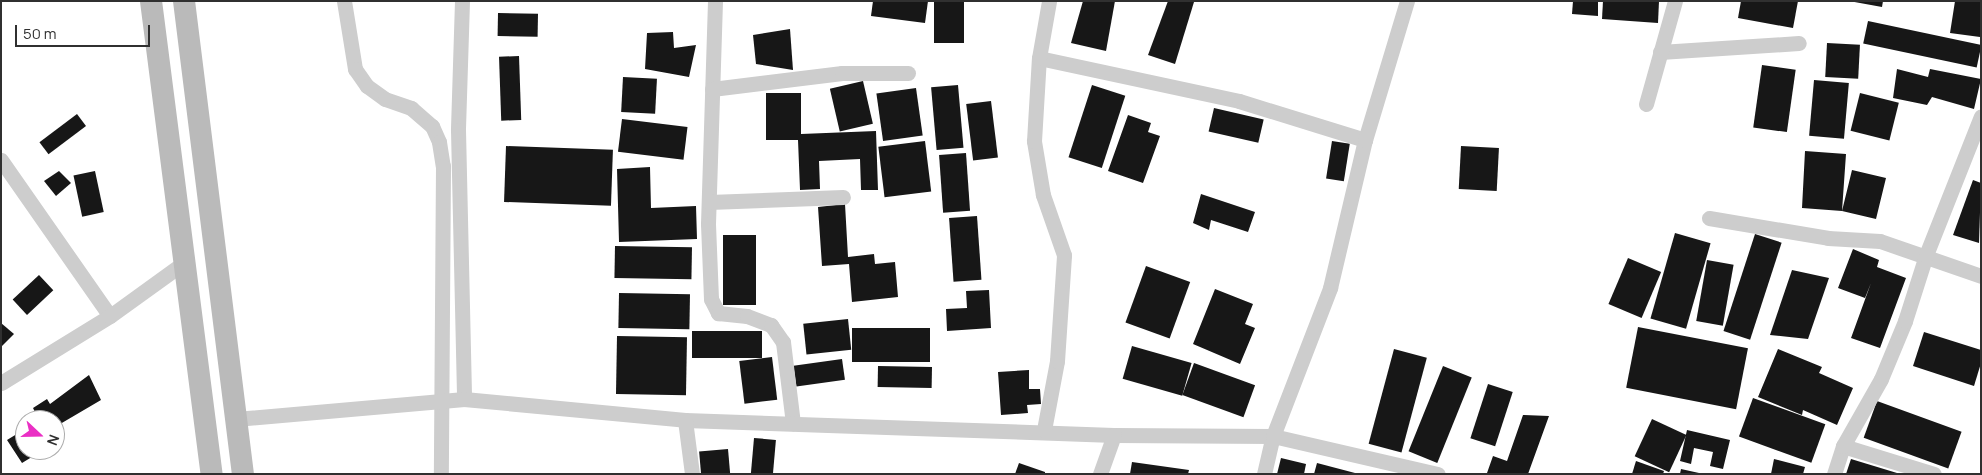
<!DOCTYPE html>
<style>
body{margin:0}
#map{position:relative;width:1982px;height:475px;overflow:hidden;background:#fff;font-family:Manrope,sans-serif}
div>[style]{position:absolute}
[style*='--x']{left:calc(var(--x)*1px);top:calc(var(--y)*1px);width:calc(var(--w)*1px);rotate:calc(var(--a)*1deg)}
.building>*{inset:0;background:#171717;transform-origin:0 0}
.street>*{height:15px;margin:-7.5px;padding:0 7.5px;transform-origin:7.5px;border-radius:7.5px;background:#cdcdcd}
.secondary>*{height:22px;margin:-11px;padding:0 11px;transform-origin:11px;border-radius:11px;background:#bababa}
span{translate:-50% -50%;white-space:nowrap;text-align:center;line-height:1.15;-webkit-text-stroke:5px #fff;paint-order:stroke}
.frame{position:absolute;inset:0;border:2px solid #303030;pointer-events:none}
.north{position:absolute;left:15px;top:410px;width:50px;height:50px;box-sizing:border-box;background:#fff;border:1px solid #acacac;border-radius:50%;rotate:111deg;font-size:14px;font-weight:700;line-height:20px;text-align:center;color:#303030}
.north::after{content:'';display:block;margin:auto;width:18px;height:22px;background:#ea2fc4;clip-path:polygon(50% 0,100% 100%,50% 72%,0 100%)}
.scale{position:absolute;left:15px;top:25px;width:135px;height:22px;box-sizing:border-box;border:2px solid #303030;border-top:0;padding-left:6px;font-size:15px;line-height:18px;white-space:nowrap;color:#303030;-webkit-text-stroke:4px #fff;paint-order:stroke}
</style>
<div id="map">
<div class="building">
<div style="clip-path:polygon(873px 1px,928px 1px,925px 23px,871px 16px)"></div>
<div style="left:934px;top:1px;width:30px;height:42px"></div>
<div style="clip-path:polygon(1083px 1px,1115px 1px,1106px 51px,1071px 43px)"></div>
<div style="clip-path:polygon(1168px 1px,1194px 2px,1175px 64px,1148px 55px)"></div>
<div style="clip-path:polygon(1573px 1px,1598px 1px,1598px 16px,1572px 14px)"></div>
<div style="clip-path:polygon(1603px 1px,1659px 1px,1658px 23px,1602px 19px)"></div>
<div style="clip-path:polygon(1741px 1px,1798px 1px,1793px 28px,1738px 18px)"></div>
<div style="clip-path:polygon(1849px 1px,1883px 1px,1882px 7px)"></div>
<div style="clip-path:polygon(1955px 1px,1981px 1px,1980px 37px,1950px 33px)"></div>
<div style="left:498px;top:13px;width:40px;height:23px;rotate:1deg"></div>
<div style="left:1868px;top:21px;width:116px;height:23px;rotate:12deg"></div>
<div style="clip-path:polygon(790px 29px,793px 70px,756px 64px,753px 35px)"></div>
<div style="clip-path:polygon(673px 32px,674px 48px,696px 45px,689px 77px,645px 69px,647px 33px)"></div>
<div style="left:1827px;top:43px;width:33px;height:34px;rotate:3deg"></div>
<div style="left:519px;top:56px;width:64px;height:20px;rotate:88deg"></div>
<div style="left:1762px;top:65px;width:34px;height:63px;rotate:8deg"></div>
<div style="clip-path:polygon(1897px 69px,1928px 77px,1930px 69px,1981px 79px,1974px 109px,1932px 97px,1927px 105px,1893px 98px)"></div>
<div style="left:623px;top:77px;width:34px;height:35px;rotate:3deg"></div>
<div style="left:1814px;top:80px;width:35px;height:56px;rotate:5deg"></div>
<div style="left:863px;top:81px;width:44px;height:34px;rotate:77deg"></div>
<div style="left:958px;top:85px;width:63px;height:27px;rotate:85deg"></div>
<div style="left:1092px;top:85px;width:35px;height:76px;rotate:18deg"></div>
<div style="left:916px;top:88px;width:48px;height:40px;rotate:82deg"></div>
<div style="clip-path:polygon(766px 93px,801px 93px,801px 134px,876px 131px,878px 190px,861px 190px,860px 159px,819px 161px,820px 189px,800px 190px,798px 140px,766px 140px)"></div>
<div style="left:1860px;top:93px;width:40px;height:39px;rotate:14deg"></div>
<div style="left:991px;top:101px;width:57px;height:25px;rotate:83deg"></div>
<div style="left:1214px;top:108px;width:51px;height:24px;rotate:13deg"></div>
<div style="left:77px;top:114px;width:15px;height:47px;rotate:53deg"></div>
<div style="clip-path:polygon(1128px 115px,1151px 123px,1148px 132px,1160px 136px,1143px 183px,1108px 171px)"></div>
<div style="left:622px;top:119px;width:66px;height:33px;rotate:7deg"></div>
<div style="left:925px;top:141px;width:51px;height:47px;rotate:83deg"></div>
<div style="left:1332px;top:141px;width:18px;height:38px;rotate:9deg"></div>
<div style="left:506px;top:146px;width:107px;height:56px;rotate:2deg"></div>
<div style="left:1461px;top:146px;width:38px;height:43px;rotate:3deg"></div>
<div style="clip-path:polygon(1805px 151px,1846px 154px,1842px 211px,1852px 170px,1886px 178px,1876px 219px,1842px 211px,1802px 208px)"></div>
<div style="left:966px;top:153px;width:58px;height:27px;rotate:86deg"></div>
<div style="clip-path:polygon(650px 167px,651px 208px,696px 206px,697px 239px,619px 242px,617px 169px)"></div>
<div style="clip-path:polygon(59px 171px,71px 183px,56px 196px,44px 181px)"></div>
<div style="left:95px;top:171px;width:42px;height:22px;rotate:78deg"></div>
<div style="clip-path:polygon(1973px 180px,1981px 183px,1979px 243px,1953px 235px)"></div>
<div style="clip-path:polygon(1201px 194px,1255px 212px,1248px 232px,1211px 220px,1209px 230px,1193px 223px)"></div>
<div style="clip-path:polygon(845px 204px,848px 257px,874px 254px,875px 264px,895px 262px,898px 297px,852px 302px,849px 264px,822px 266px,818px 207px)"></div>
<div style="left:977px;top:216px;width:64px;height:28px;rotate:86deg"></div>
<div style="left:1675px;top:233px;width:37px;height:89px;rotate:16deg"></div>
<div style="left:1755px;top:234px;width:28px;height:102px;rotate:18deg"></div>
<div style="left:723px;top:235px;width:33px;height:70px"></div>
<div style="left:615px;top:246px;width:77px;height:32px;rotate:1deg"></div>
<div style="clip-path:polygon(1853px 249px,1879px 260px,1877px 267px,1906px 278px,1880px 348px,1851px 338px,1871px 283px,1865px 298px,1838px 288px)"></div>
<div style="left:1628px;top:258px;width:36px;height:50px;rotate:23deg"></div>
<div style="left:1707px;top:260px;width:27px;height:62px;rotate:10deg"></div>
<div style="left:1146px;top:266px;width:47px;height:60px;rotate:20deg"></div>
<div style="clip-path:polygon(1792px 270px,1829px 278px,1808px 339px,1770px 335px)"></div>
<div style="left:39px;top:275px;width:21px;height:36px;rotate:47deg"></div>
<div style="clip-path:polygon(1215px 289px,1253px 304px,1245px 324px,1255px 328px,1240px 364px,1193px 344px)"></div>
<div style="clip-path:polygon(989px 290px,991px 328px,947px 331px,946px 309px,967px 308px,966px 291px)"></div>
<div style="left:619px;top:293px;width:71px;height:35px;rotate:1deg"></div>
<div style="left:848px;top:319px;width:31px;height:45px;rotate:84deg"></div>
<div style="clip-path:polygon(1px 323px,14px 334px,1px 347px)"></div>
<div style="left:1638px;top:327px;width:112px;height:62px;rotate:11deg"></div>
<div style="left:852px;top:328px;width:78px;height:34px"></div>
<div style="left:762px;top:331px;width:27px;height:70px;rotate:90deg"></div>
<div style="clip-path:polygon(1924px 332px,1981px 350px,1981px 363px,1974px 386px,1913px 366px)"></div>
<div style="left:617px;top:336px;width:70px;height:58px;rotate:1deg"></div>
<div style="left:1132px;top:346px;width:62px;height:34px;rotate:16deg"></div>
<div style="left:1394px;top:349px;width:34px;height:98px;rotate:15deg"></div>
<div style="clip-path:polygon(1778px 349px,1822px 367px,1819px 373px,1853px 388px,1837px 425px,1803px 410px,1802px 415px,1758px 397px)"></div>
<div style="left:772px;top:357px;width:43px;height:33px;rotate:83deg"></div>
<div style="left:842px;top:359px;width:21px;height:49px;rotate:82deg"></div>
<div style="left:1194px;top:363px;width:65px;height:34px;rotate:20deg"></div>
<div style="left:878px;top:366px;width:54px;height:21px;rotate:1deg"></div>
<div style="left:1443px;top:366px;width:31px;height:92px;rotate:22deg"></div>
<div style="clip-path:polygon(1029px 370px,1029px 389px,1040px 389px,1041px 404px,1027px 405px,1028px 413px,1001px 415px,998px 372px)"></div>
<div style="clip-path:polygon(89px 375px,101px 400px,55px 427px,55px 420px,39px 420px,33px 408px,47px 399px,50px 404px)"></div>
<div style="left:1488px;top:384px;width:26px;height:57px;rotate:18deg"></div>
<div style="left:1753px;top:398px;width:77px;height:41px;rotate:20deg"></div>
<div style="left:1877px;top:401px;width:90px;height:39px;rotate:20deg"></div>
<div style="clip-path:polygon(1523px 415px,1549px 416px,1528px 474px,1487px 473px,1493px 456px,1507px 461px)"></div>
<div style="left:1652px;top:419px;width:38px;height:41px;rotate:25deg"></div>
<div style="clip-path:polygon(25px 429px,25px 450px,40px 452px,22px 463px,7px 440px)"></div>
<div style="clip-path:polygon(1687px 430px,1730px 440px,1723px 469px,1710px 466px,1713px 452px,1694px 448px,1691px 464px,1680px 461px)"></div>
<div style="left:754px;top:438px;width:22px;height:36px;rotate:5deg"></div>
<div style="left:728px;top:449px;width:25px;height:29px;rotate:85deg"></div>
<div style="clip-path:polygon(1281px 458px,1306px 464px,1304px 474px,1277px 474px)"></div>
<div style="clip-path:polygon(1774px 459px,1805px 467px,1803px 474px,1771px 474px)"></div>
<div style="clip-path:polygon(1851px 459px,1897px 473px,1897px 474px,1846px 474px)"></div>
<div style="clip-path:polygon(1636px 461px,1664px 471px,1663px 474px,1632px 474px)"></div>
<div style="clip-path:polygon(1132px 462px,1189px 470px,1188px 474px,1130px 474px)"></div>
<div style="clip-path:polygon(1019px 463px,1045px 472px,1045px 474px,1015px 474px)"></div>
<div style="clip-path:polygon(1317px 463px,1355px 473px,1355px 474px,1314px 474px)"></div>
<div style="clip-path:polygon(1681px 469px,1699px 473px,1699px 474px,1680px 474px)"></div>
</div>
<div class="street">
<div style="--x:344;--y:1;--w:69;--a:80.8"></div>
<div style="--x:355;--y:69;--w:21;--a:55"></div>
<div style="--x:367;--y:86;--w:22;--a:36"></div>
<div style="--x:385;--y:99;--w:28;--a:19"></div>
<div style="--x:411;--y:108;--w:28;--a:41"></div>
<div style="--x:432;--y:126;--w:17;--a:66"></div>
<div style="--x:439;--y:142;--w:24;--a:81"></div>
<div style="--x:443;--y:166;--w:308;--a:90.4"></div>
<div style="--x:462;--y:1;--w:129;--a:91.8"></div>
<div style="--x:458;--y:130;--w:269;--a:88.7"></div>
<div style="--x:715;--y:1;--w:223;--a:91.8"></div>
<div style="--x:708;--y:224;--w:75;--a:87.7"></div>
<div style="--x:711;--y:299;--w:16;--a:63"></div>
<div style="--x:718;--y:313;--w:29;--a:6"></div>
<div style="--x:747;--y:316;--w:26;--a:21"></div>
<div style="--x:771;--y:325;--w:21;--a:55"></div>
<div style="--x:783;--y:342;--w:82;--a:83"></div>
<div style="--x:1660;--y:52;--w:139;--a:-3.7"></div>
<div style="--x:1039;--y:58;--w:205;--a:12.1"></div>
<div style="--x:1239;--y:101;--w:132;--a:17.2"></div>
<div style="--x:712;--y:89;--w:131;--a:-7"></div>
<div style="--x:842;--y:73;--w:66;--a:0"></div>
<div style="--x:1646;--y:104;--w:107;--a:-74.3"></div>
<div style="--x:1;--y:160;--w:190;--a:55.1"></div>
<div style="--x:709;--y:202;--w:134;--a:-2.1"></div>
<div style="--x:1709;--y:218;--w:121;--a:9.5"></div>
<div style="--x:1828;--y:238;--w:52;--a:3.3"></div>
<div style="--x:1880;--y:241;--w:107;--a:19.1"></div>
<div style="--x:1;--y:383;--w:128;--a:-31.6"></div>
<div style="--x:110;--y:316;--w:92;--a:-35.8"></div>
<div style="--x:236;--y:419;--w:229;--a:-5"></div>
<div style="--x:464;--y:399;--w:222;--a:5.4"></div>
<div style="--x:685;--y:420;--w:429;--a:2"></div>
<div style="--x:1114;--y:435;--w:159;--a:0.4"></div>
<div style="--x:1273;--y:436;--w:169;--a:13"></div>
<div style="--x:685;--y:420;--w:54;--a:82.6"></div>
<div style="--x:1044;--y:430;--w:70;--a:-79.3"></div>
<div style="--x:1057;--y:361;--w:106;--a:-86.2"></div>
<div style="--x:1064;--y:255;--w:64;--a:-109.3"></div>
<div style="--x:1043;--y:195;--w:55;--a:-99.5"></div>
<div style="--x:1034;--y:141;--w:83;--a:-86.6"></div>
<div style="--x:1039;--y:58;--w:58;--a:-80"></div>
<div style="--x:1843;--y:446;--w:95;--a:17.1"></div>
<div style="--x:1100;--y:474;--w:41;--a:-70.3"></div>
<div style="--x:1264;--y:474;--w:39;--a:-77"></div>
<div style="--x:1273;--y:436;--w:159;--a:-68.9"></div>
<div style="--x:1330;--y:288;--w:152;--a:-76.7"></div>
<div style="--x:1365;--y:140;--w:145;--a:-73.2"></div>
<div style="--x:1834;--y:474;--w:29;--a:-72"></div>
<div style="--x:1843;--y:446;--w:77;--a:-60.4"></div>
<div style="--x:1881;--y:379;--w:63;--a:-67.5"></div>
<div style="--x:1905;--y:321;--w:69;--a:-72.3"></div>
<div style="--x:1926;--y:255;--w:149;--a:-68.4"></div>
</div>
<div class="secondary">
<div style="--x:151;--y:1;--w:477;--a:82.7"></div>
<div style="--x:184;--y:1;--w:477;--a:82.9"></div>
</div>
<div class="frame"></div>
<div class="north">N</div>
<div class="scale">50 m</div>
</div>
